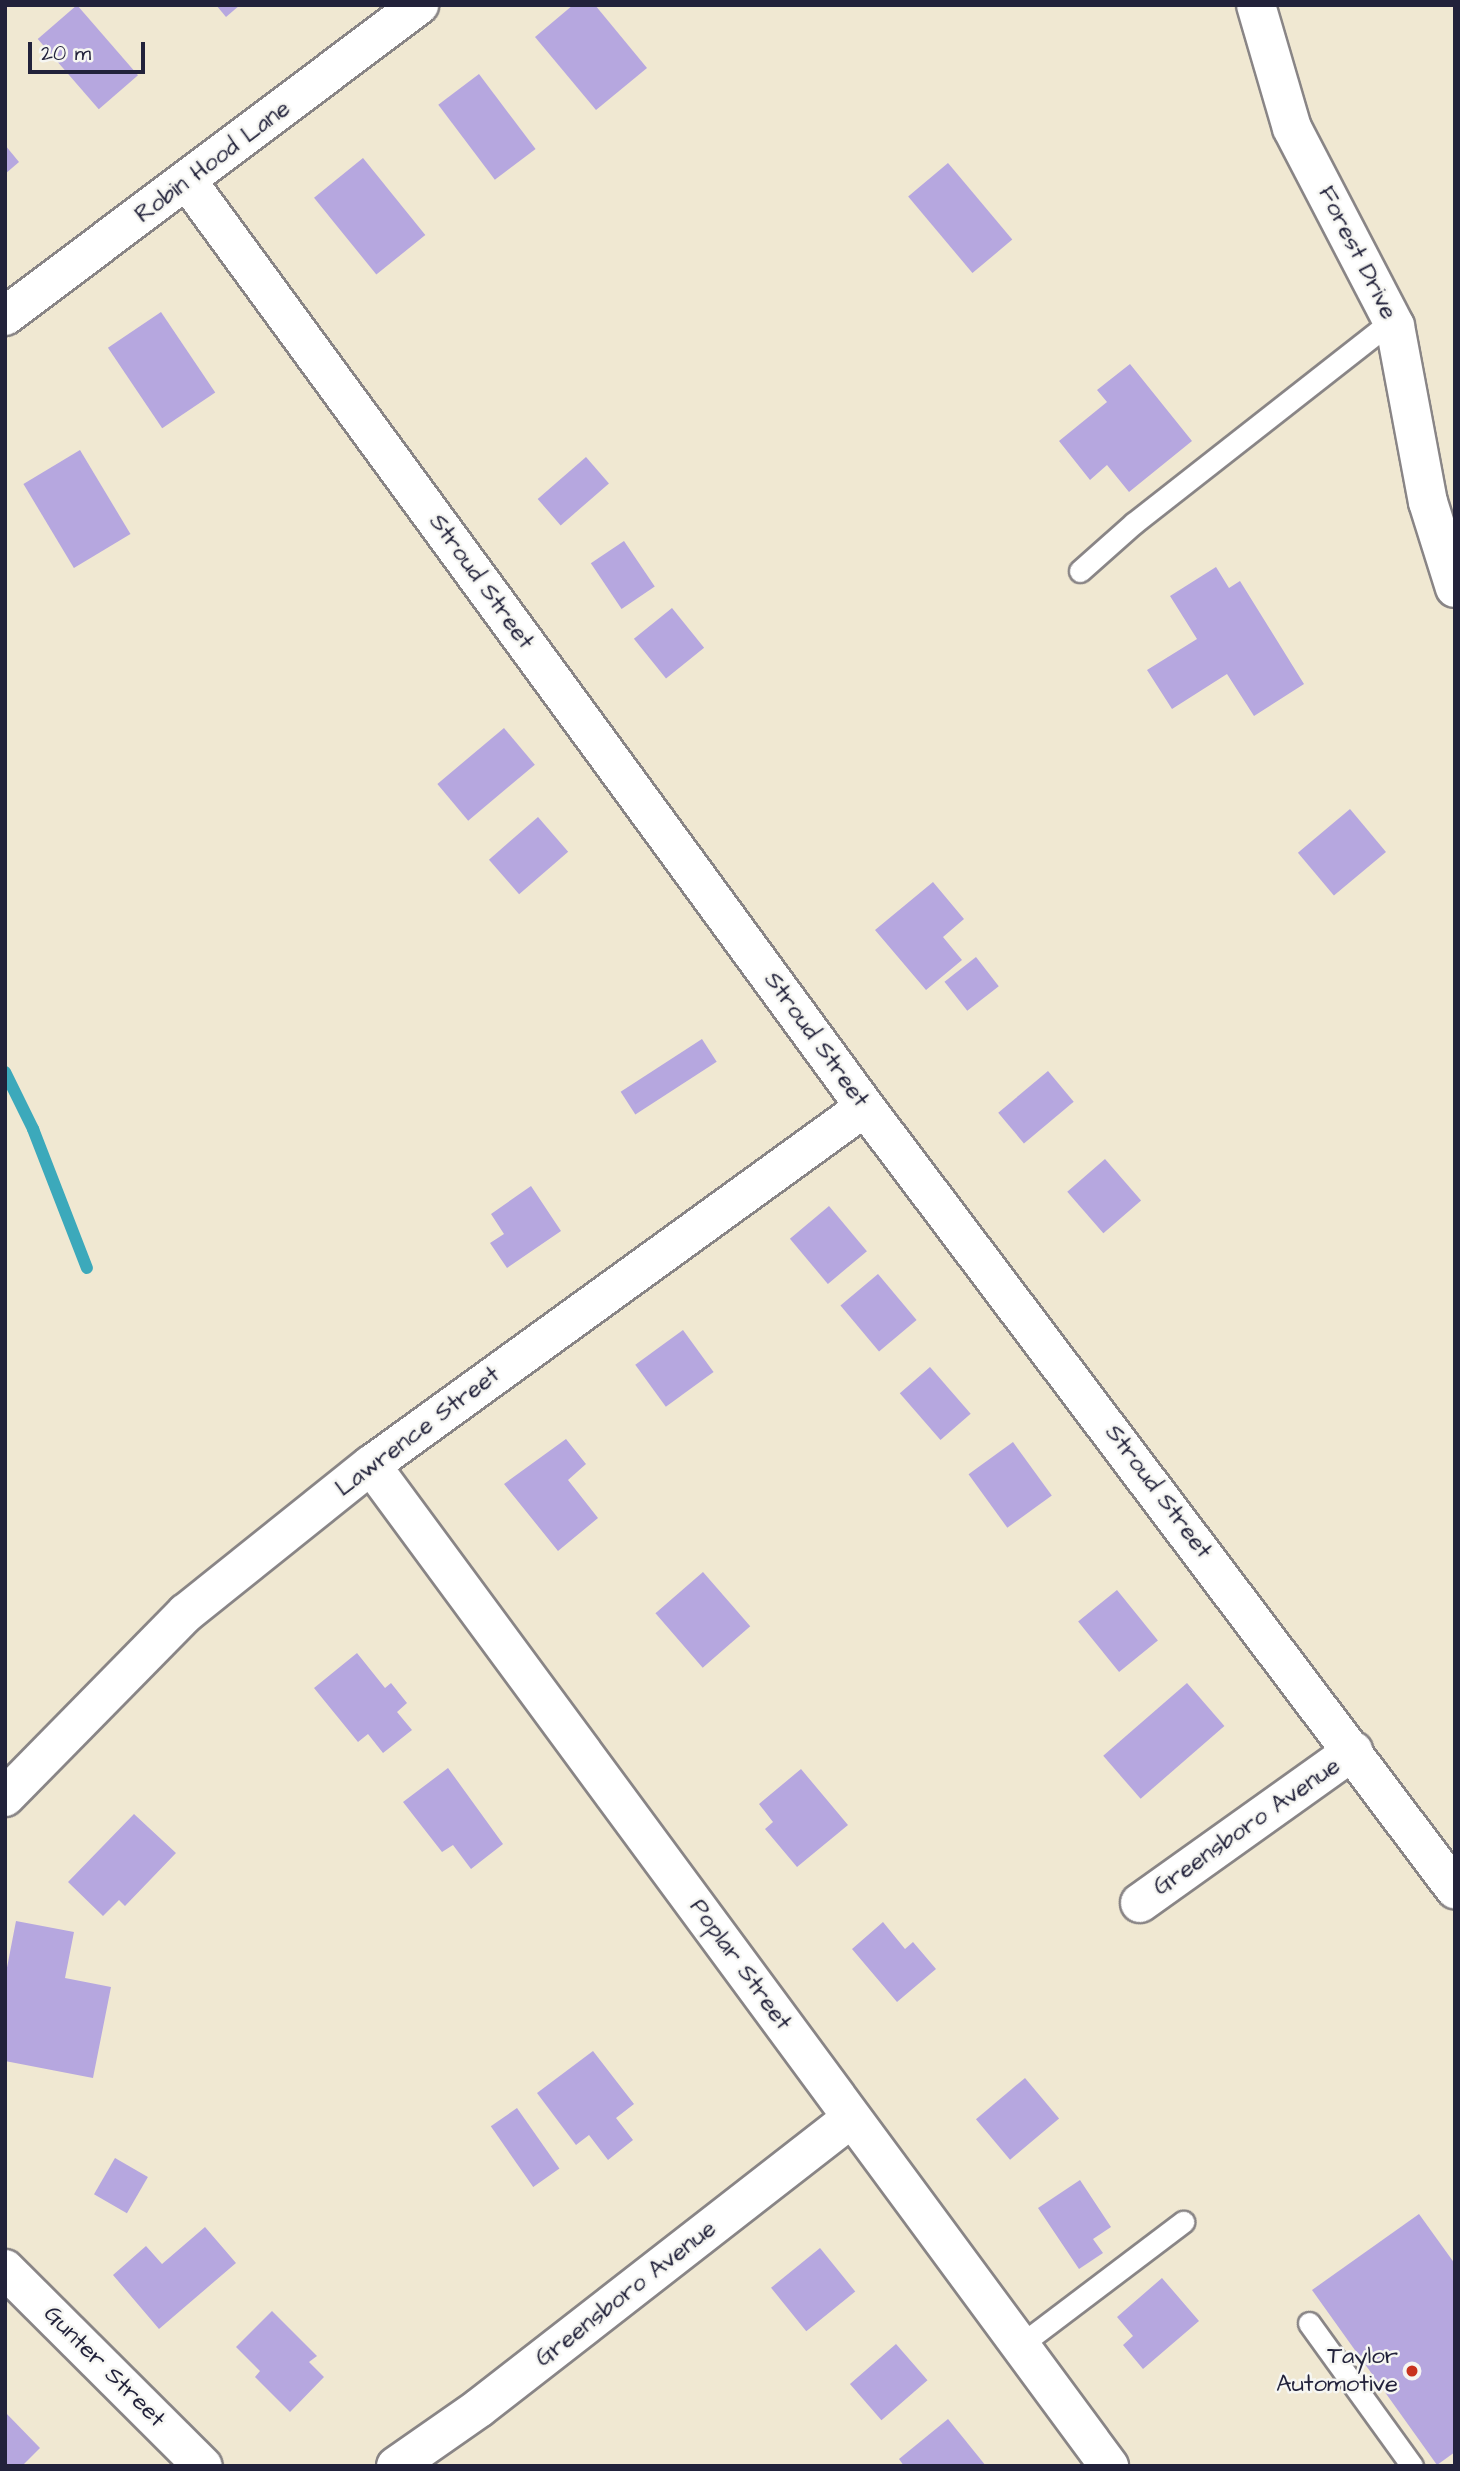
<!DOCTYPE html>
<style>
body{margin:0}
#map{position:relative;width:1460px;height:2471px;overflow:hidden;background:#f0e8d2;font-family:"Architects Daughter",sans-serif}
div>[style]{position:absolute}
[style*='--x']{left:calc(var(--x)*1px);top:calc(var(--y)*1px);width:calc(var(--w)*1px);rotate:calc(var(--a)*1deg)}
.stream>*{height:12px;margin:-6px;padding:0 6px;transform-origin:6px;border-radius:6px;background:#3ca9bb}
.building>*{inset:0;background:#b6a7df;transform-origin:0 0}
.roads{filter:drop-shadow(2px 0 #898586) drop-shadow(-2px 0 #898586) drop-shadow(0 2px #898586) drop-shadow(0 -2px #898586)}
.lane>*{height:21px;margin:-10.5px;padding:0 10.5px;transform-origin:10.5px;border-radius:10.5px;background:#fff}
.street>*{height:38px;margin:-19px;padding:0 19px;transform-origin:19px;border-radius:19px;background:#fff}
.dots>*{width:19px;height:19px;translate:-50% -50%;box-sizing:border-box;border:4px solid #f6f6f2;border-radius:50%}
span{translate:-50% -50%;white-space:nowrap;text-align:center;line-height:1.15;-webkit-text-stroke:5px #f6f6f2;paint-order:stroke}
.street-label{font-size:24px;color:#22223b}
.poi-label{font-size:24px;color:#22223b}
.right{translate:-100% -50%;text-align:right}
.frame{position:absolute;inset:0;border:7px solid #22223b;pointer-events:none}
.scale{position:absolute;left:28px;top:42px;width:117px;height:32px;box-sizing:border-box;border:4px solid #22223b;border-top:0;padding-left:9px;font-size:21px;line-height:24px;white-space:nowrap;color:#22223b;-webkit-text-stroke:5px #f6f6f2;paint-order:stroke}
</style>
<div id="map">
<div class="stream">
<div style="--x:5;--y:1072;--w:64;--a:63.8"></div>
<div style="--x:33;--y:1129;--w:149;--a:68.8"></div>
</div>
<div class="building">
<div style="left:77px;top:5px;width:93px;height:52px;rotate:49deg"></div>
<div style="clip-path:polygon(216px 5px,240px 5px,226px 17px)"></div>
<div style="clip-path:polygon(573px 5px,595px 5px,647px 68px,596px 110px,535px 37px)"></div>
<div style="left:479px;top:74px;width:94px;height:51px;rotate:53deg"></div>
<div style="clip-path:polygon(5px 145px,19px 162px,5px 174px)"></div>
<div style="left:363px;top:158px;width:99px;height:63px;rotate:51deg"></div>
<div style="left:948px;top:163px;width:100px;height:52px;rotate:50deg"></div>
<div style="left:161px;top:312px;width:97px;height:64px;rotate:56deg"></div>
<div style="clip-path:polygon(1130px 364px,1192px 441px,1129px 492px,1107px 465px,1090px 480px,1059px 441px,1107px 402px,1097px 390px)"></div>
<div style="left:80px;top:450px;width:98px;height:66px;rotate:59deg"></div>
<div style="left:586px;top:457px;width:35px;height:64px;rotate:49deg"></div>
<div style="left:624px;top:541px;width:55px;height:40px;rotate:56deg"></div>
<div style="clip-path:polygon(1216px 567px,1229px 588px,1240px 581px,1304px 684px,1254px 716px,1227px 674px,1172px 709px,1147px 670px,1197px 639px,1170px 596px)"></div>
<div style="left:672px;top:608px;width:51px;height:49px;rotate:51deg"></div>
<div style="left:504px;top:728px;width:48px;height:87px;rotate:50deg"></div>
<div style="left:1350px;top:809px;width:56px;height:68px;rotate:50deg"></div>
<div style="left:538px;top:817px;width:46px;height:65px;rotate:49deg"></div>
<div style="clip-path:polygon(933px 882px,964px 919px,943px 937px,962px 960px,926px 990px,875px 930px)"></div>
<div style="left:976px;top:957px;width:37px;height:40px;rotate:52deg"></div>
<div style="left:702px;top:1039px;width:27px;height:97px;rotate:57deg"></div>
<div style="left:1048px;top:1071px;width:40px;height:65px;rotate:50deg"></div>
<div style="left:1105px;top:1159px;width:55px;height:50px;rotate:49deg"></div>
<div style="clip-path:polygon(531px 1186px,561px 1231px,507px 1268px,490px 1243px,504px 1234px,491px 1214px)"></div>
<div style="left:829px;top:1206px;width:59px;height:51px;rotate:50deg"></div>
<div style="left:878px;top:1274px;width:60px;height:49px;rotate:50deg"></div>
<div style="left:683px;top:1330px;width:52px;height:59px;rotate:54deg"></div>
<div style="left:930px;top:1367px;width:62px;height:40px;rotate:49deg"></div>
<div style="clip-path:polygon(566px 1439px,586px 1464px,568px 1480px,598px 1518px,558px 1551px,504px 1484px)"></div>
<div style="left:1013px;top:1442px;width:66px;height:55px;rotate:54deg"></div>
<div style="left:703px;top:1572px;width:72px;height:63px;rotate:49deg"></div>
<div style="left:1117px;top:1590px;width:65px;height:50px;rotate:51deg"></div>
<div style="clip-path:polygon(357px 1653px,385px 1688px,391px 1683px,407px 1703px,397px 1712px,412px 1730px,383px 1753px,368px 1734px,358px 1742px,314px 1688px)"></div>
<div style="left:1187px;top:1683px;width:57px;height:111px;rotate:49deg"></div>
<div style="clip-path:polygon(448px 1768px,503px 1844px,471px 1869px,453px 1845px,442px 1852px,403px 1802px)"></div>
<div style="clip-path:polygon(801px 1769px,848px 1825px,797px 1867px,765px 1829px,773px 1822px,759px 1804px)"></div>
<div style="clip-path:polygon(134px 1814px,176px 1853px,125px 1906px,119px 1900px,103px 1916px,68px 1882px)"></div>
<div style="clip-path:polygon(16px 1921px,74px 1932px,65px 1978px,111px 1987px,93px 2078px,5px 2061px,5px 1978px)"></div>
<div style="clip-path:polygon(883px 1922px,905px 1949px,913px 1942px,936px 1969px,897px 2002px,852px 1949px)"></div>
<div style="clip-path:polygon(593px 2051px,634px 2104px,616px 2118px,633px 2140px,608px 2160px,589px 2135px,576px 2145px,537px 2093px)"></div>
<div style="left:1025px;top:2078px;width:53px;height:64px;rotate:50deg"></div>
<div style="left:517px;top:2108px;width:74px;height:32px;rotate:55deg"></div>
<div style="left:115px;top:2158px;width:38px;height:42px;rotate:30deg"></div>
<div style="clip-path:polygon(1080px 2180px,1111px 2227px,1093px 2239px,1103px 2253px,1079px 2269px,1038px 2208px)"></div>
<div style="clip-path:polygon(1419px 2214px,1455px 2264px,1455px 2452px,1437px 2465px,1312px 2290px)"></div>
<div style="clip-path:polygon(205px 2227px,236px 2263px,159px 2329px,113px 2275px,146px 2246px,162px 2264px)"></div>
<div style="left:820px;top:2248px;width:56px;height:63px;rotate:51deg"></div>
<div style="clip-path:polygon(1162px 2278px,1199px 2321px,1143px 2369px,1123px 2345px,1133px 2336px,1117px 2317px)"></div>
<div style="clip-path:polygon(272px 2311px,317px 2356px,309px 2362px,324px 2377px,290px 2412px,255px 2377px,260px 2371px,236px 2347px)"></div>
<div style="left:896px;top:2344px;width:48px;height:61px;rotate:49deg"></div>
<div style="clip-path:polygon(5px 2412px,40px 2448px,22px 2466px,5px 2466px)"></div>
<div style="clip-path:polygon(948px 2419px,986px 2466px,904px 2466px,899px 2459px)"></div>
</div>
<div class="roads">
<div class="lane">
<div style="--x:1080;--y:571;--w:72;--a:-41.6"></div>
<div style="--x:1134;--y:523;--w:328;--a:-38.1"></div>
<div style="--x:1309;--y:2323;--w:176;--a:54.2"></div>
<div style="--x:1019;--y:2346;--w:206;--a:-37.1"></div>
</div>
<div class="street">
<div style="--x:1256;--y:5;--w:128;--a:73.7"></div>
<div style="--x:1292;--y:128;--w:223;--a:62.5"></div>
<div style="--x:1395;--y:326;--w:179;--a:79.4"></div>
<div style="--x:1428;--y:502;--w:90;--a:72.6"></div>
<div style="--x:188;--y:182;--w:1146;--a:53.8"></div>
<div style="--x:865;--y:1107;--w:980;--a:52.97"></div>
<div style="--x:5;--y:316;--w:518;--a:-36.91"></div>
<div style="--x:371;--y:1465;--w:1244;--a:53.6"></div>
<div style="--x:5;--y:1797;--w:258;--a:-45.5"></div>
<div style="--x:186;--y:1613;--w:237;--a:-38.7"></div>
<div style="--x:371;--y:1465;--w:610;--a:-35.93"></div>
<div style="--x:1140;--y:1903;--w:262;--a:-35.5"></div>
<div style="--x:5;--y:2269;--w:279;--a:44.9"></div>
<div style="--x:396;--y:2466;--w:101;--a:-34.9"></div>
<div style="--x:479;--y:2408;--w:472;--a:-37.9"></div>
</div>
</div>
<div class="dots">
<div style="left:1412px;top:2371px;background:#c8321e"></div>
</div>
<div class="street-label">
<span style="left:213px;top:162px;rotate:-37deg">Robin Hood Lane</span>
<span style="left:1357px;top:253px;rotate:63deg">Forest Drive</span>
<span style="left:481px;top:582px;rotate:54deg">Stroud Street</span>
<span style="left:816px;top:1040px;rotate:54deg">Stroud Street</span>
<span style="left:418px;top:1432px;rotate:-37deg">Lawrence Street</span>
<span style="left:1158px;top:1492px;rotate:53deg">Stroud Street</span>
<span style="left:1247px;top:1827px;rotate:-35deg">Greensboro Avenue</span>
<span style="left:740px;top:1965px;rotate:54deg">Poplar Street</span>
<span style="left:626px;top:2294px;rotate:-38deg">Greensboro Avenue</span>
<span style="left:104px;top:2367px;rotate:45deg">Gunter Street</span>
</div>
<div class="poi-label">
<span class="right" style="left:1398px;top:2371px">Taylor<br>Automotive</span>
</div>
<div class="frame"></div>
<div class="scale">20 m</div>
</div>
